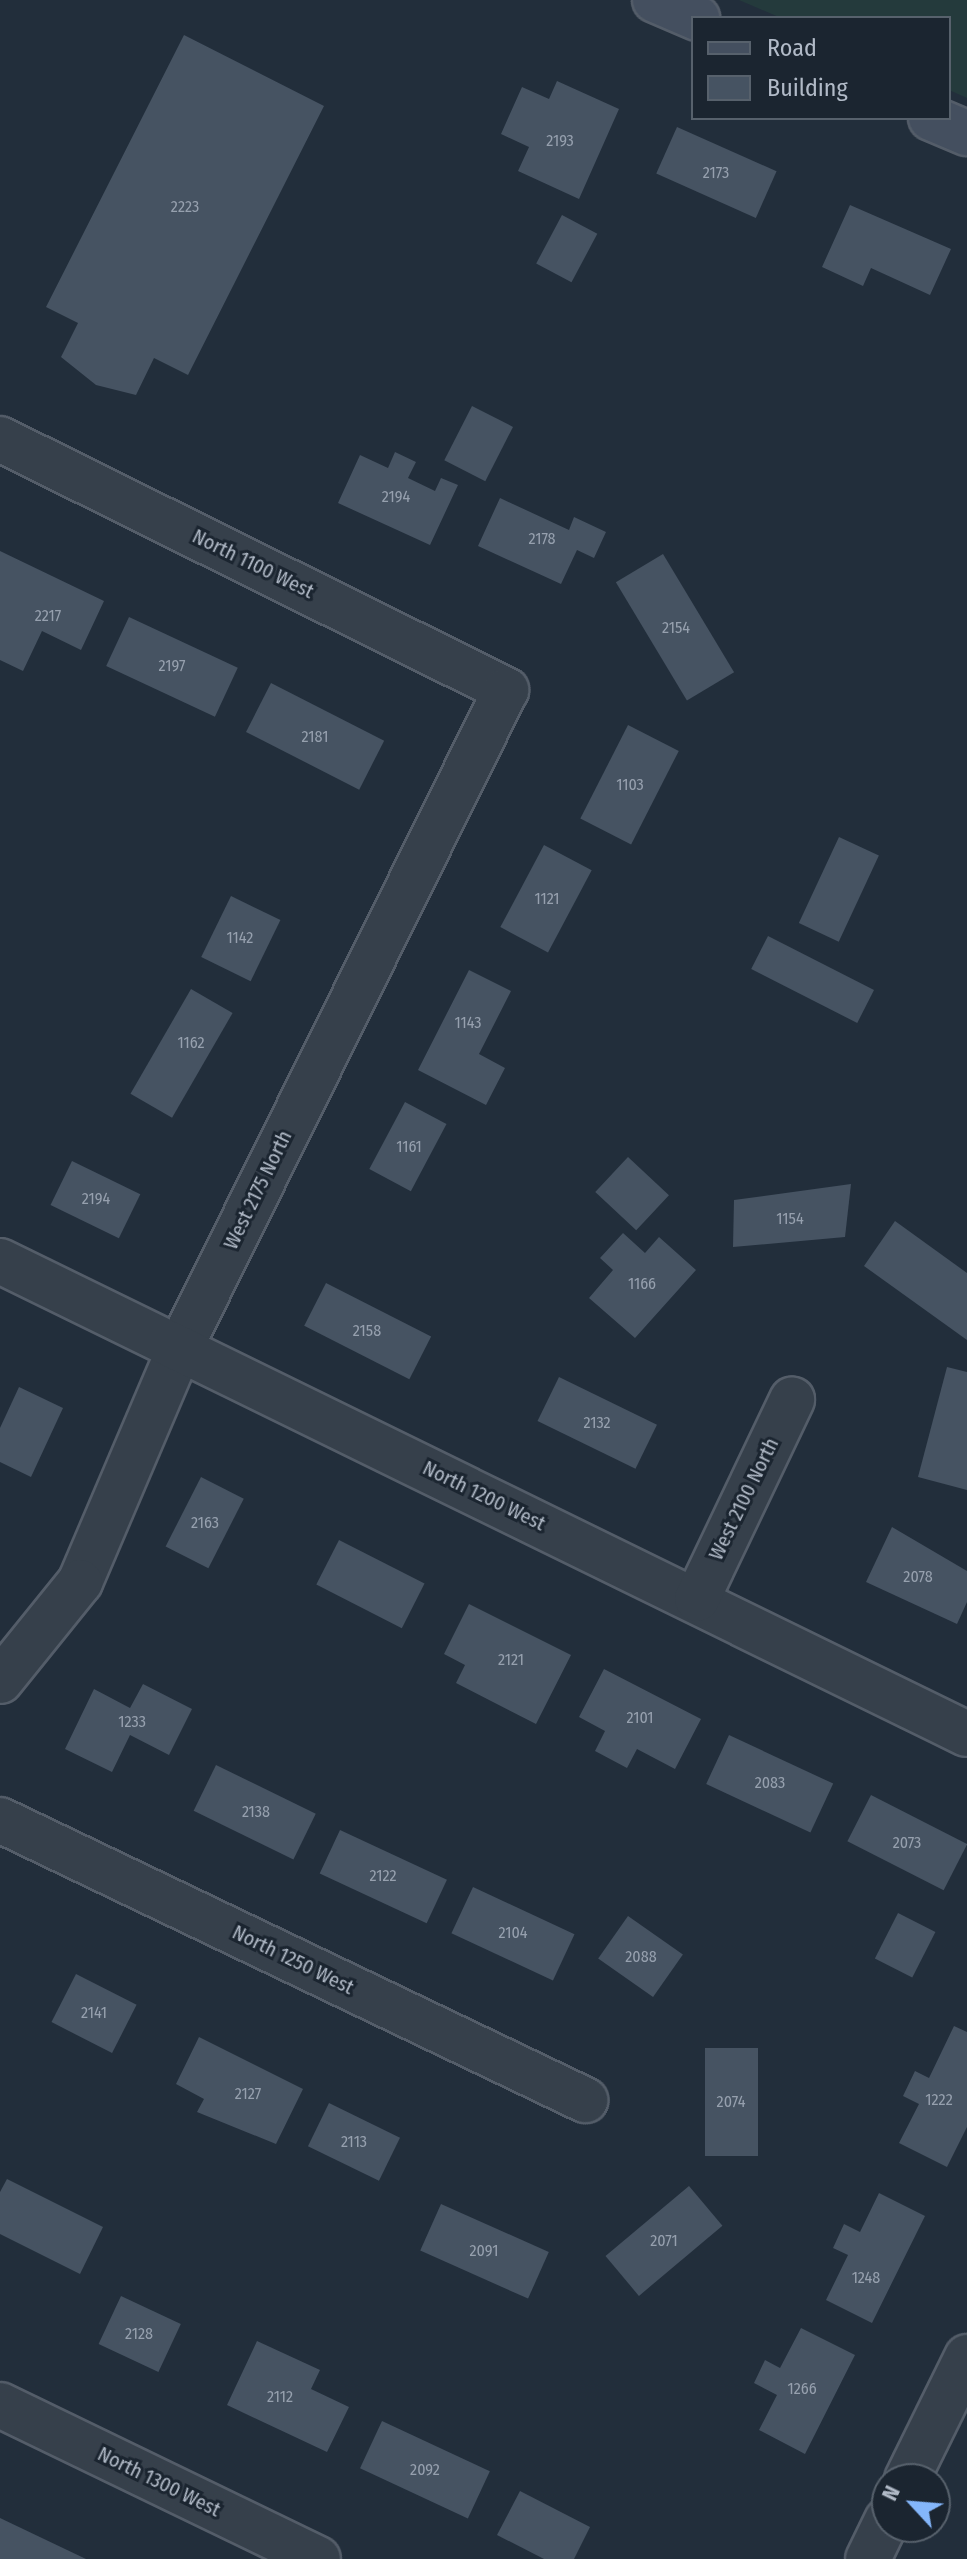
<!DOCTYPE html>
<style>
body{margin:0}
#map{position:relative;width:967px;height:2559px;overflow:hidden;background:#222e3b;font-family:"Fira Sans Condensed",sans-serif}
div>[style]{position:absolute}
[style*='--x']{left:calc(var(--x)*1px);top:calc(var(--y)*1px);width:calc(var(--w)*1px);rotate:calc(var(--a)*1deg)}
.green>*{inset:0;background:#243a3c}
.building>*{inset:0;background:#465362;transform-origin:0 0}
.roads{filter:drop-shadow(2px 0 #545d69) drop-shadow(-2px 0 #545d69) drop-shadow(0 2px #545d69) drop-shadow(0 -2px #545d69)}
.street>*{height:44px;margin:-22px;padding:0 22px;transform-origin:22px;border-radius:22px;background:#36404b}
.secondary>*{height:44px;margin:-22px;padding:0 22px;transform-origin:22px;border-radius:22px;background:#444f5f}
span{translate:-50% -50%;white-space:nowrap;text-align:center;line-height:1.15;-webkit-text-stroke:6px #1b2530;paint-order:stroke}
.number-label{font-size:16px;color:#96a0ae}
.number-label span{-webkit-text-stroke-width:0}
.street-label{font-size:20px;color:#b1bac7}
.legend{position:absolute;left:691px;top:16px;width:260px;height:104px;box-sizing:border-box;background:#1b2530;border:2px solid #57616c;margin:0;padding:10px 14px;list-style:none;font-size:24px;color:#b1bac7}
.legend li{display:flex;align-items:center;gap:16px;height:40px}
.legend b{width:40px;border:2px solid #57616c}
.north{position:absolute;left:871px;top:2463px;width:80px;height:80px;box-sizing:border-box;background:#1b2530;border:2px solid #57616c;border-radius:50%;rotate:296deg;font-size:22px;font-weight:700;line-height:32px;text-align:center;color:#b1bac7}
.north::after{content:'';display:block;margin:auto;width:28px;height:36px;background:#84b6fa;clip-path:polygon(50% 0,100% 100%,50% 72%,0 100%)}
</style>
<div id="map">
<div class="green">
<div style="clip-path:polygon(739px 0,967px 0,967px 98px,949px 90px,949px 18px,781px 18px)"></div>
</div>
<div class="building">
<div style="clip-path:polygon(184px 35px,324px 106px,188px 375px,154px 358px,136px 395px,96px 385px,61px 357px,78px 323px,46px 307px)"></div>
<div style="clip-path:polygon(557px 81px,619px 109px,579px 199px,518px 171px,529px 147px,501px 134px,522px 87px,549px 99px)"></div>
<div style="left:677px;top:127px;width:109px;height:51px;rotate:24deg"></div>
<div style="clip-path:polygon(850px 205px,951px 249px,930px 295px,871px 268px,863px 286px,822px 267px)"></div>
<div style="left:562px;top:215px;width:40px;height:55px;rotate:28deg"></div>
<div style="left:472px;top:406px;width:46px;height:61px;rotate:27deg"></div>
<div style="clip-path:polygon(395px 452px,416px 462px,408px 478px,435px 491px,441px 478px,458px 485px,430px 545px,338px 503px,360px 455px,388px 468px)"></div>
<div style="clip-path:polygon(500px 498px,569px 530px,574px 517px,606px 532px,594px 558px,577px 550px,561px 584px,478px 546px)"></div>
<div style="clip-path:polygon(0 551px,104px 601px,81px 650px,42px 631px,23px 671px,0 660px)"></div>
<div style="left:663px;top:554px;width:138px;height:55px;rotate:59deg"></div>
<div style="left:129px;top:617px;width:120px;height:54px;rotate:25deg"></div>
<div style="left:271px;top:683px;width:127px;height:55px;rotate:27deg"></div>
<div style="left:628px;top:725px;width:57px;height:105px;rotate:27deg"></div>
<div style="left:839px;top:837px;width:44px;height:95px;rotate:25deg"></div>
<div style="left:544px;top:845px;width:54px;height:93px;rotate:28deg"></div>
<div style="left:231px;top:896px;width:55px;height:68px;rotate:26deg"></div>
<div style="left:768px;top:936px;width:119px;height:37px;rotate:27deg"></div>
<div style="clip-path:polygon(469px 970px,511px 991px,479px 1054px,505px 1068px,486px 1105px,418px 1070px)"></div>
<div style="left:191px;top:989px;width:48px;height:121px;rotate:30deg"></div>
<div style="left:405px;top:1102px;width:47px;height:76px;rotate:28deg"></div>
<div style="left:628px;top:1157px;width:56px;height:48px;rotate:43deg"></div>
<div style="left:72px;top:1161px;width:76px;height:49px;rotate:26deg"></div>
<div style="clip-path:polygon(851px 1184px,845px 1237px,733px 1247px,734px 1200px)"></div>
<div style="clip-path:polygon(895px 1221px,967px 1273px,967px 1340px,864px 1266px)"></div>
<div style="clip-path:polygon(623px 1233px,645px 1253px,659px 1237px,696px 1270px,635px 1338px,589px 1298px,613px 1270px,600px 1258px)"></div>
<div style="left:326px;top:1283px;width:118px;height:48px;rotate:27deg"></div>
<div style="clip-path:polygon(947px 1367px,967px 1372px,967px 1490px,918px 1477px)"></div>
<div style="left:559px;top:1377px;width:109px;height:49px;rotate:26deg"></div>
<div style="clip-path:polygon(19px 1387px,63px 1408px,31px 1477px,0 1462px,0 1428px)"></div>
<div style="left:201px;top:1477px;width:48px;height:78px;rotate:27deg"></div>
<div style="clip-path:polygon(892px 1527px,967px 1571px,967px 1602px,957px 1624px,866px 1582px)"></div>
<div style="left:339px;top:1540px;width:96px;height:50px;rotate:27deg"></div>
<div style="clip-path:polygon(469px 1604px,571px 1655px,536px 1724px,456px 1683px,465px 1665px,444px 1654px)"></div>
<div style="clip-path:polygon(604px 1669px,701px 1719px,675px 1769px,637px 1749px,627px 1768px,595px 1751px,605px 1731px,579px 1717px)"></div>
<div style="clip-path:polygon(143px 1684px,192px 1709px,169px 1755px,130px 1735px,112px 1772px,65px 1749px,94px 1689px,130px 1708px)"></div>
<div style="left:729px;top:1735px;width:115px;height:54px;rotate:25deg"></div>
<div style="left:216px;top:1765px;width:111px;height:51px;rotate:26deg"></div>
<div style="left:871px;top:1795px;width:108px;height:52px;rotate:27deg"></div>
<div style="left:340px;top:1830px;width:118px;height:48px;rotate:25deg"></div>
<div style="left:473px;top:1887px;width:112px;height:51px;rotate:25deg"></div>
<div style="left:898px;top:1913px;width:42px;height:51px;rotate:27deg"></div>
<div style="left:628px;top:1916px;width:67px;height:52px;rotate:35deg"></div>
<div style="left:76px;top:1974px;width:68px;height:54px;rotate:27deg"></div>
<div style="clip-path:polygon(954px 2026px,967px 2032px,967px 2127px,947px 2167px,899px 2143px,919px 2104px,903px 2096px,915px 2071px,929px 2078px)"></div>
<div style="clip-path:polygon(199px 2037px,303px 2089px,276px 2144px,197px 2112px,204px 2099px,176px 2084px)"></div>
<div style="left:705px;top:2048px;width:53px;height:108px"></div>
<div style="left:329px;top:2103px;width:79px;height:48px;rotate:26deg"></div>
<div style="clip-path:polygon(7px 2179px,103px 2227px,80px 2274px,0 2234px,0 2192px)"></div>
<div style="left:689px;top:2186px;width:52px;height:109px;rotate:50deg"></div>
<div style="clip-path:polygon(879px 2193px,925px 2216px,872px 2323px,826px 2300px,848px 2255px,833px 2248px,844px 2224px,860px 2232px)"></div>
<div style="left:441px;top:2204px;width:118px;height:51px;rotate:24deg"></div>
<div style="left:121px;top:2296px;width:66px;height:53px;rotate:25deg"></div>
<div style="clip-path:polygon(801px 2328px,855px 2355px,805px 2454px,759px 2430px,777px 2395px,754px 2383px,765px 2360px,780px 2368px)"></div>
<div style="clip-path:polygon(257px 2341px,320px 2370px,311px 2389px,349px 2407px,327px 2452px,227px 2405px)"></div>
<div style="left:382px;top:2421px;width:119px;height:52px;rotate:25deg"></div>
<div style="clip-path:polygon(520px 2491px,590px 2527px,574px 2559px,544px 2559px,497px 2535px)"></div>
<div style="clip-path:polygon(0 2518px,86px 2559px,0 2559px)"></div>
</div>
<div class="roads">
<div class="street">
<div style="--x:0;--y:439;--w:565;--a:26.38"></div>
<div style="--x:506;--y:690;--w:737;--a:116.36"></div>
<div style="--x:179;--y:1350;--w:252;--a:113.1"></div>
<div style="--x:80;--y:1582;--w:127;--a:128.9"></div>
<div style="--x:0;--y:1261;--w:1076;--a:26.07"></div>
<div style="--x:697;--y:1599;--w:221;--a:-64.5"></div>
<div style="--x:0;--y:1820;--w:649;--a:25.58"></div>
<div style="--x:0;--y:2405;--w:353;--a:25.8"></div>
<div style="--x:907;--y:2479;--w:136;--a:-63.8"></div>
<div style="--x:868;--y:2559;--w:43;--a:-64"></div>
</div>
<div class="secondary">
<div style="--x:655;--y:0;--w:46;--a:23.2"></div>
<div style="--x:931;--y:118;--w:39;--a:23"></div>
</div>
</div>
<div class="number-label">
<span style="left:560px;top:141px">2193</span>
<span style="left:716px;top:173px">2173</span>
<span style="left:185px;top:207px">2223</span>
<span style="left:396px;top:497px">2194</span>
<span style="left:542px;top:539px">2178</span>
<span style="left:48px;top:616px">2217</span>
<span style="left:676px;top:628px">2154</span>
<span style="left:172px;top:666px">2197</span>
<span style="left:315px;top:737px">2181</span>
<span style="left:630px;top:785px">1103</span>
<span style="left:547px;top:899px">1121</span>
<span style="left:240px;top:938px">1142</span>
<span style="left:468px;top:1023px">1143</span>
<span style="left:191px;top:1043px">1162</span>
<span style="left:409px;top:1147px">1161</span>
<span style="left:96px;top:1199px">2194</span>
<span style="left:790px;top:1219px">1154</span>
<span style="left:642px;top:1284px">1166</span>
<span style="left:367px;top:1331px">2158</span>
<span style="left:597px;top:1423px">2132</span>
<span style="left:205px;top:1523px">2163</span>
<span style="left:918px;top:1577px">2078</span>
<span style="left:511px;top:1660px">2121</span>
<span style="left:640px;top:1718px">2101</span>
<span style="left:132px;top:1722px">1233</span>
<span style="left:770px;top:1783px">2083</span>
<span style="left:256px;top:1812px">2138</span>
<span style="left:907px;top:1843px">2073</span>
<span style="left:383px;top:1876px">2122</span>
<span style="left:513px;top:1933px">2104</span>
<span style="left:641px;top:1957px">2088</span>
<span style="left:94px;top:2013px">2141</span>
<span style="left:248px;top:2094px">2127</span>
<span style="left:939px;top:2100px">1222</span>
<span style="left:731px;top:2102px">2074</span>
<span style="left:354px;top:2142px">2113</span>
<span style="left:664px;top:2241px">2071</span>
<span style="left:484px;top:2251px">2091</span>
<span style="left:866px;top:2278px">1248</span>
<span style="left:139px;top:2334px">2128</span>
<span style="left:802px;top:2389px">1266</span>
<span style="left:280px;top:2397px">2112</span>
<span style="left:425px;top:2470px">2092</span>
</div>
<div class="street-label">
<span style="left:253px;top:564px;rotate:26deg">North 1100 West</span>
<span style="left:258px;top:1190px;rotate:-64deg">West 2175 North</span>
<span style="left:484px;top:1496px;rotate:26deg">North 1200 West</span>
<span style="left:744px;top:1499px;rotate:-64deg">West 2100 North</span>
<span style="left:293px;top:1960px;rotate:26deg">North 1250 West</span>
<span style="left:159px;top:2482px;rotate:26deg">North 1300 West</span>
</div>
<ul class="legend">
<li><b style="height:10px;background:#444f5f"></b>Road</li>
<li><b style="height:22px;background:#465362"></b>Building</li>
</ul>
<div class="north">N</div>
</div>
